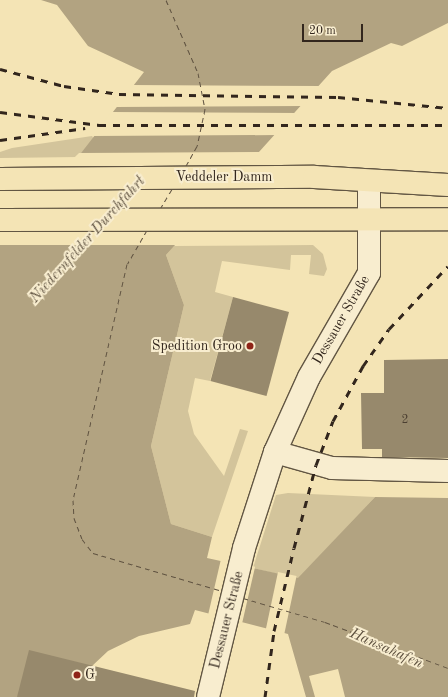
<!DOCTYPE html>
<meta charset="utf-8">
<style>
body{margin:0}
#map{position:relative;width:448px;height:697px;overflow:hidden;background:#f4e4b5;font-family:"Old Standard TT",serif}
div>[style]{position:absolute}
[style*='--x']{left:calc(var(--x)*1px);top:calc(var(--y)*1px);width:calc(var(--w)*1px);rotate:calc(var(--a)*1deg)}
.green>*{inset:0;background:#d3c49b}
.water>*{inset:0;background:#b2a381}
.pier>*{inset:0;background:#f4e4b5;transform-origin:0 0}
.ferry>*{height:1px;margin-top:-0.5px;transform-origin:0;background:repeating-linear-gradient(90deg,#5f5240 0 5px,transparent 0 9px)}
.building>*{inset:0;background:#97896c;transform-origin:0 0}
.roads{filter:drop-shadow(1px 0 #625643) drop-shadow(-1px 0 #625643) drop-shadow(0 1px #625643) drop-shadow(0 -1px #625643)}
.minor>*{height:22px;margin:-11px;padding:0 11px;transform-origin:11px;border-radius:11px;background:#f8edcf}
.primary>*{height:22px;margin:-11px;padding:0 11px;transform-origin:11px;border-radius:11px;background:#f4e4b5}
.rail>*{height:3px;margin-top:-1.5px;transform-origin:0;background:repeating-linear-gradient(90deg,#32261d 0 7px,transparent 0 14px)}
.dots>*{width:11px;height:11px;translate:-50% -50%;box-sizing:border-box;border:2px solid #f8edcf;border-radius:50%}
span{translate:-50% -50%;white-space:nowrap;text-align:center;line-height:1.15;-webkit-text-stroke:4px #f8edcf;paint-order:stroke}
.number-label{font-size:12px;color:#4b3f31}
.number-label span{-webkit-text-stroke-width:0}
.street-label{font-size:14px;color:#32261d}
.poi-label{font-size:14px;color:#32261d}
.right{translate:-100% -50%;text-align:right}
.left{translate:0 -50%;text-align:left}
.water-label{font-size:15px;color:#5f5240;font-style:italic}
.scale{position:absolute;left:302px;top:24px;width:61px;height:18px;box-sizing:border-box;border:2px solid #32261d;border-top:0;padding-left:5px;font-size:12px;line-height:14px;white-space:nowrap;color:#32261d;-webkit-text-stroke:3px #f8edcf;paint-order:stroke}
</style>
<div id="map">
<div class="green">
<div style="clip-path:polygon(92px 136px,94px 139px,78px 157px,0 158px,0 152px,12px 148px)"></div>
<div style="clip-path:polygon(313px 245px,323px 254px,327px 269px,324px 276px,309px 274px,311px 255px,291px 255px,290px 270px,222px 261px,215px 292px,233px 297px,210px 381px,195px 378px,188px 411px,194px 434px,224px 476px,240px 429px,248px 431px,212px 537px,171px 524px,151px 446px,184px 305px,166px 255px,174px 246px)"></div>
<div style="clip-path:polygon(288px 493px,375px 497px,298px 579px,253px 568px,276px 495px)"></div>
</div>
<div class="water">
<div style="clip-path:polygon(41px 0,448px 0,448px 23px,402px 46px,391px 43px,332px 71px,166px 255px,184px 305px,151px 446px,171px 524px,212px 537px,207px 558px,298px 578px,375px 497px,448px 498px,448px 697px,306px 697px,288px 634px,195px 610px,190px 624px,139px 636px,108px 651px,92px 666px,17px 697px,0 697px,0 233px,78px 157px,144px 72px,88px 46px,57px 5px)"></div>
</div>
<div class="pier">
<div style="clip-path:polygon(131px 85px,321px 86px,303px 106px,115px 107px)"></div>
<div style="clip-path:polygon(111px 112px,297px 113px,277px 135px,93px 136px)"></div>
<div style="clip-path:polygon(262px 152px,177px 245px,0 245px,0 230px,79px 153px)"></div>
<div style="left:221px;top:559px;width:35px;height:57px;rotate:13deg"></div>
<div style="left:278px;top:572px;width:19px;height:59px;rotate:12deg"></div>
<div style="clip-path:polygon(338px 669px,345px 697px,315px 697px,309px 676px)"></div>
</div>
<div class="ferry">
<div style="--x:166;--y:0;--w:80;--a:66.3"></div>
<div style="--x:198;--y:73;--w:37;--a:79"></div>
<div style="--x:205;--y:109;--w:38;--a:102"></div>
<div style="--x:197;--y:146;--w:25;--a:119"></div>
<div style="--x:160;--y:209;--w:23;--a:-59"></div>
<div style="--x:147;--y:230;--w:39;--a:120"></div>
<div style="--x:127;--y:264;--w:242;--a:102.9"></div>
<div style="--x:73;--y:500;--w:18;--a:87"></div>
<div style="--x:74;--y:518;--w:22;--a:69"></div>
<div style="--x:82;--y:539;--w:18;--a:52"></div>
<div style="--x:93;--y:553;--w:134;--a:16.4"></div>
<div style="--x:243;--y:598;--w:85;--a:16.3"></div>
<div style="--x:325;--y:622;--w:131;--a:20.5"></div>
</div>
<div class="building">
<div style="left:233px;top:297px;width:58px;height:87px;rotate:15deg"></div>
<div style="clip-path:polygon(448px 359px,448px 458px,382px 457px,382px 449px,362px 449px,361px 393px,384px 393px,384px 360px)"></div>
<div style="clip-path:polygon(29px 650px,195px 691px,194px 697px,17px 697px)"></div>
</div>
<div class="roads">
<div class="minor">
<div style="--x:275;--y:452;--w:59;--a:15.7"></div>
<div style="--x:332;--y:468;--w:116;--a:1.5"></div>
<div style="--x:208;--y:697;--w:153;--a:-76.4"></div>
<div style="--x:244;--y:548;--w:101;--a:-72.1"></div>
<div style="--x:275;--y:452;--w:82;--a:-65.6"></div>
<div style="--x:309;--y:377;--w:120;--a:-60"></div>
<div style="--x:369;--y:273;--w:92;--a:-90"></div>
</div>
<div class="primary">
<div style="--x:0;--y:179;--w:314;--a:-0.4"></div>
<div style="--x:314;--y:177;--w:134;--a:3.4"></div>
<div style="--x:0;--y:220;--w:448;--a:-0.1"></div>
</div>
</div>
<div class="rail">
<div style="--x:0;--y:69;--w:66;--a:14.9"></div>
<div style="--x:64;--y:86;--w:56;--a:8.3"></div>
<div style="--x:119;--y:94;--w:219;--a:0.8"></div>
<div style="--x:338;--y:97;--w:111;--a:5.7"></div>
<div style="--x:0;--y:112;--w:100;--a:7.5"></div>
<div style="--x:99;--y:125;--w:349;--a:0"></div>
<div style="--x:0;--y:140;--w:86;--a:-8"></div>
<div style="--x:265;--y:697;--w:67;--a:-82.2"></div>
<div style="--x:274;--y:631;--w:85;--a:-76.5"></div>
<div style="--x:294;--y:548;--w:86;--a:-75.2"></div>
<div style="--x:316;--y:465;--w:47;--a:-68.9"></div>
<div style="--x:333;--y:421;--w:63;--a:-61.4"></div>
<div style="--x:363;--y:366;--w:45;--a:-54.9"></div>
<div style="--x:389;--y:329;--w:86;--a:-46.9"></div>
</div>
<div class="dots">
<div style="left:250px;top:346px;background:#8f2418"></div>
<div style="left:77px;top:675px;background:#8f2418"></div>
</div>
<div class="number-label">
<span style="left:405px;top:421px">2</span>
</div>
<div class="street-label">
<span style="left:224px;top:177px">Veddeler Damm</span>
<span style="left:341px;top:320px;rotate:-60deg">Dessauer Straße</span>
<span style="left:227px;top:620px;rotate:-76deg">Dessauer Straße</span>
</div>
<div class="poi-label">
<span class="right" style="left:242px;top:346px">Spedition Groo</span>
<span class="left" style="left:85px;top:675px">G</span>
</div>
<div class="water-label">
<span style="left:88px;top:240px;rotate:-48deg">Niedernfelder Durchfahrt</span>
<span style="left:386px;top:649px;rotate:24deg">Hansahafen</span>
</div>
<div class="scale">20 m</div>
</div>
